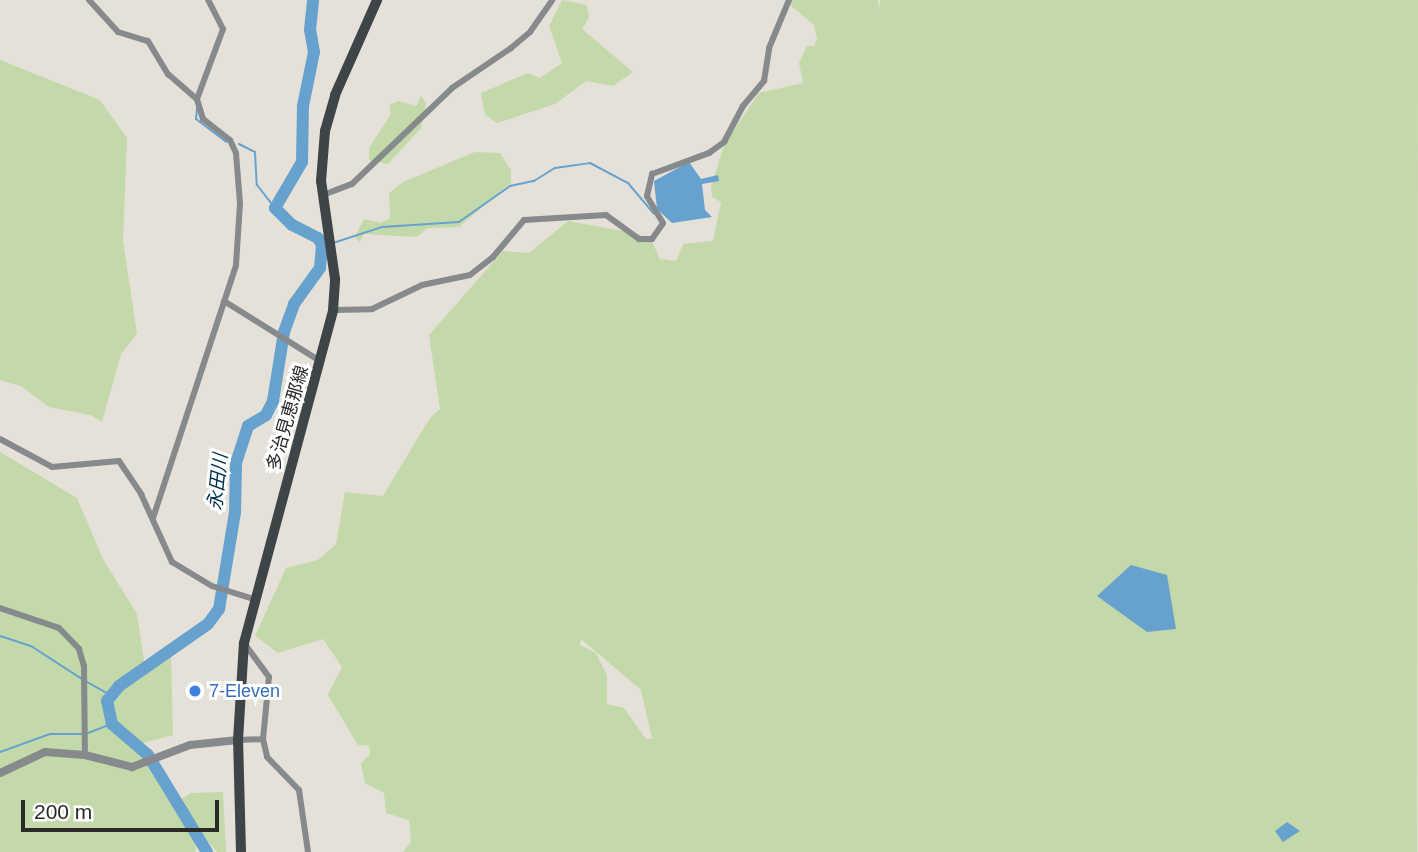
<!DOCTYPE html>
<meta charset="utf-8">
<style>
body{margin:0}
#map{position:relative;width:1418px;height:852px;overflow:hidden;background:#e5e1d8;font-family:Arial,"Noto Sans JP",sans-serif}
div>[style]{position:absolute}
[style*='--x']{left:calc(var(--x)*1px);top:calc(var(--y)*1px);width:calc(var(--w)*1px);rotate:calc(var(--a)*1deg)}
.green>*{inset:0;background:#c3d9a9}
.water>*{inset:0;background:#67a2ce}
.stream>*{height:2px;margin:-1px;padding:0 1px;transform-origin:1px;border-radius:1px;background:#67a2ce}
.river>*{height:12px;margin:-6px;padding:0 6px;transform-origin:6px;border-radius:6px;background:#67a2ce}
.minor>*{height:6px;margin:-3px;padding:0 3px;transform-origin:3px;border-radius:3px;background:#868a8c}
.tertiary>*{height:8px;margin:-4px;padding:0 4px;transform-origin:4px;border-radius:4px;background:#868a8c}
.primary>*{height:10px;margin:-5px;padding:0 5px;transform-origin:5px;border-radius:5px;background:#3d4548}
.dots>*{width:19px;height:19px;translate:-50% -50%;box-sizing:border-box;border:4px solid #fff;border-radius:50%}
span{translate:-50% -50%;white-space:nowrap;text-align:center;line-height:1.15;-webkit-text-stroke:6px #fff;paint-order:stroke}
.street-label{font-size:18px;color:#2c2a27}
.shop-label{font-size:18px;color:#366cbe}
.left{translate:0 -50%;text-align:left}
.water-label{font-size:19px;color:#00314e;font-style:italic}
.scale{position:absolute;left:21px;top:800px;width:198px;height:32px;box-sizing:border-box;border:4px solid #2c2a27;border-top:0;padding-left:9px;font-size:21px;line-height:24px;white-space:nowrap;color:#2c2a27;-webkit-text-stroke:5px #fff;paint-order:stroke}
</style>
<div id="map">
<div class="green">
<div style="clip-path:polygon(562px 0,587px 5px,589px 18px,582px 29px,633px 72px,613px 86px,586px 81px,555px 104px,497px 123px,485px 115px,481px 93px,528px 73px,540px 78px,562px 63px,549px 26px)"></div>
<div style="clip-path:polygon(evenodd,792px 0,878px 0,880px 9px,880px 0,1418px 0,1417px 852px,403px 852px,411px 841px,409px 820px,386px 813px,384px 793px,365px 783px,361px 764px,370px 754px,369px 746px,358px 745px,328px 695px,342px 667px,323px 639px,278px 653px,255px 636px,286px 568px,318px 560px,336px 544px,345px 492px,383px 496px,430px 418px,440px 409px,429px 335px,503px 251px,529px 253px,568px 221px,639px 234px,652px 242px,660px 259px,676px 261px,683px 244px,713px 241px,721px 202px,712px 197px,711px 187px,724px 145px,759px 93px,803px 83px,799px 63px,807px 46px,814px 46px,817px 39px,814px 25px,790px 5px,792px 0,581px 639px,641px 690px,652px 739px,646px 739px,624px 708px,607px 704px,607px 675px,596px 653px,580px 645px,581px 639px)"></div>
<div style="clip-path:polygon(0 60px,100px 100px,127px 138px,123px 241px,137px 334px,121px 354px,102px 422px,90px 415px,49px 407px,21px 386px,0 380px)"></div>
<div style="clip-path:polygon(421px 96px,426px 103px,421px 128px,388px 164px,369px 160px,369px 148px,391px 114px,389px 105px,399px 101px,416px 106px)"></div>
<div style="clip-path:polygon(475px 152px,500px 153px,511px 170px,511px 183px,459px 227px,427px 228px,417px 237px,364px 234px,360px 242px,355px 237px,364px 219px,381px 223px,390px 218px,389px 193px,403px 182px)"></div>
<div style="clip-path:polygon(0 452px,77px 498px,103px 559px,137px 614px,145px 667px,171px 651px,173px 735px,143px 743px,177px 802px,191px 793px,223px 792px,226px 852px,217px 852px,185px 815px,194px 832px,196px 852px,0 852px)"></div>
</div>
<div class="water">
<div style="clip-path:polygon(689px 162px,701px 179px,718px 175px,719px 181px,702px 184px,705px 210px,712px 217px,672px 223px,657px 209px,654px 181px)"></div>
<div style="clip-path:polygon(1131px 565px,1167px 575px,1176px 629px,1147px 632px,1097px 596px)"></div>
<div style="clip-path:polygon(1287px 822px,1300px 831px,1283px 842px,1275px 831px)"></div>
</div>
<div class="stream">
<div style="--x:197;--y:108;--w:11;--a:95"></div>
<div style="--x:196;--y:119;--w:38;--a:37"></div>
<div style="--x:239;--y:144;--w:18;--a:27"></div>
<div style="--x:255;--y:152;--w:33;--a:87"></div>
<div style="--x:257;--y:185;--w:29;--a:52"></div>
<div style="--x:333;--y:243;--w:52;--a:-18.1"></div>
<div style="--x:382;--y:227;--w:77;--a:-3.7"></div>
<div style="--x:459;--y:222;--w:62;--a:-35.2"></div>
<div style="--x:510;--y:186;--w:25;--a:-12"></div>
<div style="--x:534;--y:181;--w:25;--a:-32"></div>
<div style="--x:555;--y:168;--w:35;--a:-8"></div>
<div style="--x:590;--y:163;--w:43;--a:27.8"></div>
<div style="--x:628;--y:183;--w:40;--a:50"></div>
<div style="--x:0;--y:636;--w:33;--a:18"></div>
<div style="--x:31;--y:646;--w:61;--a:32.9"></div>
<div style="--x:87;--y:682;--w:25;--a:29"></div>
<div style="--x:88;--y:733;--w:26;--a:-21"></div>
<div style="--x:0;--y:752;--w:53;--a:-19.8"></div>
<div style="--x:50;--y:734;--w:33;--a:0"></div>
</div>
<div class="river">
<div style="--x:207;--y:852;--w:114;--a:-121.3"></div>
<div style="--x:148;--y:755;--w:48;--a:-139.3"></div>
<div style="--x:112;--y:724;--w:24;--a:-102"></div>
<div style="--x:107;--y:701;--w:19;--a:-51"></div>
<div style="--x:119;--y:686;--w:108;--a:-34.9"></div>
<div style="--x:208;--y:624;--w:19;--a:-54"></div>
<div style="--x:219;--y:609;--w:98;--a:-80.6"></div>
<div style="--x:235;--y:512;--w:49;--a:-88.8"></div>
<div style="--x:236;--y:463;--w:39;--a:-72"></div>
<div style="--x:248;--y:426;--w:21;--a:-31"></div>
<div style="--x:266;--y:415;--w:16;--a:-63"></div>
<div style="--x:273;--y:401;--w:70;--a:-80.9"></div>
<div style="--x:284;--y:332;--w:30;--a:-70"></div>
<div style="--x:294;--y:304;--w:44;--a:-54.2"></div>
<div style="--x:320;--y:268;--w:23;--a:-85"></div>
<div style="--x:322;--y:245;--w:8;--a:-120"></div>
<div style="--x:318;--y:238;--w:29;--a:-153"></div>
<div style="--x:292;--y:225;--w:24;--a:-135"></div>
<div style="--x:275;--y:208;--w:53;--a:-59.6"></div>
<div style="--x:302;--y:162;--w:56;--a:-89"></div>
<div style="--x:303;--y:106;--w:55;--a:-78.5"></div>
<div style="--x:314;--y:52;--w:22;--a:-100"></div>
<div style="--x:310;--y:30;--w:30;--a:-84"></div>
</div>
<div class="minor">
<div style="--x:89;--y:0;--w:43;--a:47.8"></div>
<div style="--x:118;--y:32;--w:31;--a:17"></div>
<div style="--x:148;--y:41;--w:39;--a:59"></div>
<div style="--x:168;--y:74;--w:38;--a:41"></div>
<div style="--x:323;--y:195;--w:31;--a:-21"></div>
<div style="--x:352;--y:184;--w:139;--a:-43.8"></div>
<div style="--x:452;--y:88;--w:71;--a:-34.1"></div>
<div style="--x:511;--y:48;--w:25;--a:-40"></div>
<div style="--x:530;--y:32;--w:39;--a:-55"></div>
<div style="--x:224;--y:301;--w:113;--a:32"></div>
<div style="--x:333;--y:310;--w:39;--a:-1"></div>
<div style="--x:372;--y:309;--w:55;--a:-25.6"></div>
<div style="--x:422;--y:285;--w:49;--a:-11.8"></div>
<div style="--x:470;--y:275;--w:29;--a:-38"></div>
<div style="--x:493;--y:257;--w:48;--a:-50"></div>
<div style="--x:524;--y:220;--w:82;--a:-3.5"></div>
<div style="--x:606;--y:215;--w:41;--a:36"></div>
<div style="--x:639;--y:239;--w:13;--a:0"></div>
<div style="--x:652;--y:239;--w:19;--a:-55"></div>
<div style="--x:663;--y:223;--w:31;--a:-121"></div>
<div style="--x:647;--y:196;--w:23;--a:-77"></div>
<div style="--x:652;--y:174;--w:61;--a:-20.2"></div>
<div style="--x:709;--y:153;--w:19;--a:-36"></div>
<div style="--x:724;--y:142;--w:41;--a:-62.2"></div>
<div style="--x:743;--y:106;--w:33;--a:-50"></div>
<div style="--x:764;--y:81;--w:33;--a:-81"></div>
<div style="--x:769;--y:48;--w:52;--a:-67.4"></div>
<div style="--x:0;--y:439;--w:59;--a:28.3"></div>
<div style="--x:52;--y:467;--w:67;--a:-5.1"></div>
<div style="--x:119;--y:461;--w:40;--a:56"></div>
<div style="--x:141;--y:494;--w:75;--a:65.5"></div>
<div style="--x:172;--y:562;--w:47;--a:31"></div>
<div style="--x:212;--y:586;--w:44;--a:17.2"></div>
<div style="--x:153;--y:518;--w:266;--a:-71.8"></div>
<div style="--x:236;--y:265;--w:62;--a:-86.3"></div>
<div style="--x:240;--y:203;--w:50;--a:-94.6"></div>
<div style="--x:236;--y:153;--w:14;--a:-115"></div>
<div style="--x:230;--y:140;--w:34;--a:-142"></div>
<div style="--x:203;--y:119;--w:21;--a:-107"></div>
<div style="--x:197;--y:99;--w:75;--a:-69.6"></div>
<div style="--x:223;--y:29;--w:33;--a:-117"></div>
<div style="--x:0;--y:608;--w:62;--a:18.7"></div>
<div style="--x:59;--y:628;--w:29;--a:46"></div>
<div style="--x:79;--y:649;--w:18;--a:74"></div>
<div style="--x:84;--y:666;--w:89;--a:89.4"></div>
<div style="--x:244;--y:643;--w:42;--a:53.7"></div>
<div style="--x:269;--y:677;--w:62;--a:95.5"></div>
<div style="--x:238;--y:740;--w:25;--a:-2"></div>
<div style="--x:263;--y:739;--w:18;--a:77"></div>
<div style="--x:267;--y:757;--w:46;--a:45.9"></div>
<div style="--x:299;--y:790;--w:63;--a:81.7"></div>
</div>
<div class="tertiary">
<div style="--x:0;--y:773;--w:50;--a:-25"></div>
<div style="--x:45;--y:752;--w:40;--a:4.3"></div>
<div style="--x:85;--y:755;--w:49;--a:14.3"></div>
<div style="--x:132;--y:767;--w:62;--a:-20.8"></div>
<div style="--x:190;--y:745;--w:48;--a:-5.9"></div>
</div>
<div class="primary">
<div style="--x:241;--y:852;--w:112;--a:-91.5"></div>
<div style="--x:238;--y:740;--w:97;--a:-86.5"></div>
<div style="--x:244;--y:643;--w:345;--a:-75"></div>
<div style="--x:333;--y:310;--w:31;--a:-86"></div>
<div style="--x:335;--y:279;--w:99;--a:-98.1"></div>
<div style="--x:321;--y:181;--w:50;--a:-85.4"></div>
<div style="--x:325;--y:131;--w:37;--a:-74"></div>
<div style="--x:335;--y:95;--w:104;--a:-66.1"></div>
</div>
<div class="dots">
<div style="left:195px;top:691px;background:#3f7fe0"></div>
</div>
<div class="street-label">
<span style="left:288px;top:418px;rotate:-74deg">多治見恵那線</span>
</div>
<div class="shop-label">
<span class="left" style="left:209px;top:691px">7-Eleven</span>
</div>
<div class="water-label">
<span style="left:218px;top:482px;rotate:-84deg">永田川</span>
</div>
<div class="scale">200 m</div>
</div>
